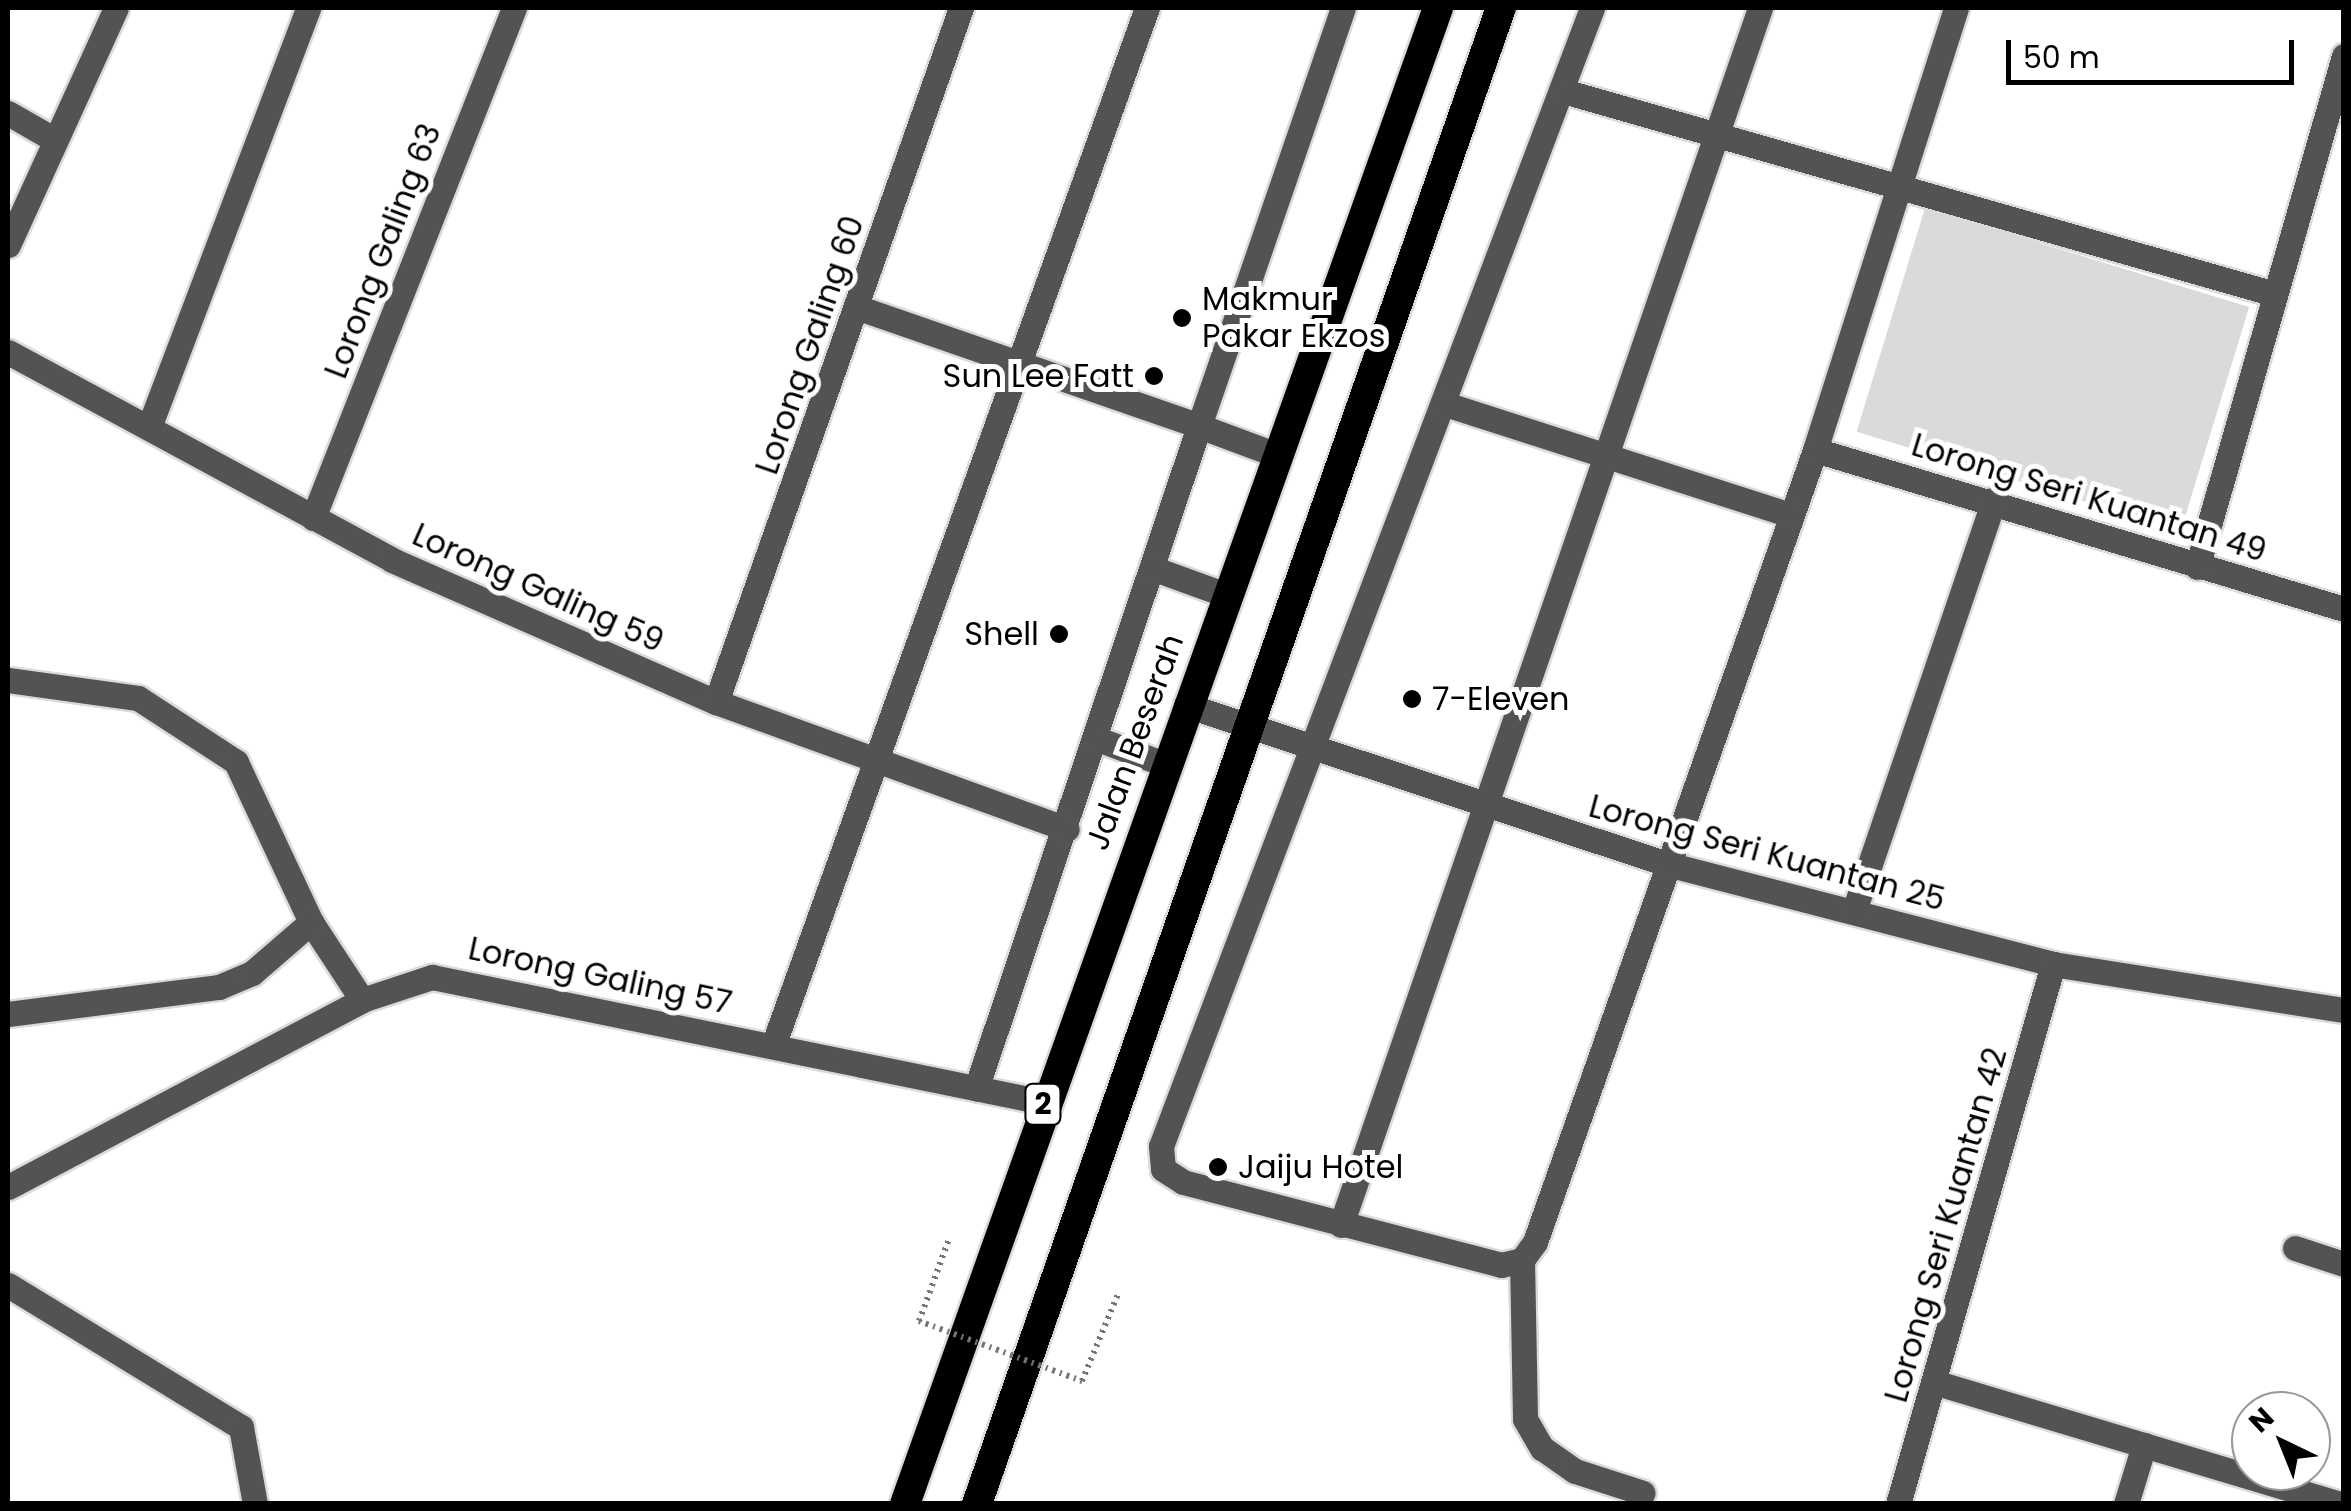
<!DOCTYPE html>
<style>
body{margin:0}
#map{position:relative;width:2351px;height:1511px;overflow:hidden;background:#fff;font-family:Poppins,sans-serif}
div>[style]{position:absolute}
[style*='--x']{left:calc(var(--x)*1px);top:calc(var(--y)*1px);width:calc(var(--w)*1px);rotate:calc(var(--a)*1deg)}
.green>*{inset:0;background:#dadada;transform-origin:0 0}
.path>*{height:6px;margin-top:-3px;transform-origin:0;background:repeating-linear-gradient(90deg,#757575 0 2.5px,transparent 0 7.5px)}
.roads{filter:drop-shadow(2px 0 #dbdbdb) drop-shadow(-2px 0 #dbdbdb) drop-shadow(0 2px #dbdbdb) drop-shadow(0 -2px #dbdbdb)}
.minor>*{height:25px;margin:-12.5px;padding:0 12.5px;transform-origin:12.5px;border-radius:12.5px;background:#535353}
.highway>*{height:30px;margin:-15px;padding:0 15px;transform-origin:15px;border-radius:15px;background:#000}
.path-bridge>*{height:6px;margin-top:-3px;transform-origin:0;background:repeating-linear-gradient(90deg,#757575 0 2.5px,transparent 0 7.5px)}
.dots>*{width:28px;height:28px;translate:-50% -50%;box-sizing:border-box;border:5px solid #fff;border-radius:50%}
span{translate:-50% -50%;white-space:nowrap;text-align:center;line-height:1.15;-webkit-text-stroke:10px #fff;paint-order:stroke}
.shield-label span{padding:2px 8px;background:#fff;border:2px solid;border-radius:8px;-webkit-text-stroke-width:0}
.shield-label{font-size:30px;color:#000;font-weight:700}
.street-label{font-size:32px;color:#000}
.poi-label{font-size:32px;color:#000}
.left{translate:0 -50%;text-align:left}
.right{translate:-100% -50%;text-align:right}
.frame{position:absolute;inset:0;border:10px solid #000;pointer-events:none}
.north{position:absolute;left:2231px;top:1391px;width:100px;height:100px;box-sizing:border-box;background:#fff;border:2px solid #999;border-radius:50%;rotate:317deg;font-size:28px;font-weight:700;line-height:40px;text-align:center;color:#000}
.north::after{content:'';display:block;margin:auto;width:35px;height:45px;background:#000;clip-path:polygon(50% 0,100% 100%,50% 72%,0 100%)}
.scale{position:absolute;left:2006px;top:40px;width:288px;height:45px;box-sizing:border-box;border:5px solid #000;border-top:0;padding-left:12px;font-size:30px;line-height:35px;white-space:nowrap;color:#000;-webkit-text-stroke:8px #fff;paint-order:stroke}
</style>
<div id="map">
<div class="green">
<div style="left:1925px;top:208px;width:339px;height:234px;rotate:17deg"></div>
</div>
<div class="path">
<div style="--x:919;--y:1321;--w:87;--a:-69.9"></div>
<div style="--x:1082;--y:1381;--w:94;--a:-67.5"></div>
</div>
<div class="roads">
<div class="minor">
<div style="--x:1592;--y:8;--w:1217;--a:110.74"></div>
<div style="--x:1161;--y:1146;--w:23;--a:85"></div>
<div style="--x:1163;--y:1169;--w:24;--a:33"></div>
<div style="--x:1183;--y:1182;--w:329;--a:14.6"></div>
<div style="--x:1501;--y:1265;--w:22;--a:-13"></div>
<div style="--x:1522;--y:1260;--w:22;--a:-54"></div>
<div style="--x:1535;--y:1242;--w:840;--a:-70.53"></div>
<div style="--x:1815;--y:450;--w:464;--a:-72.3"></div>
<div style="--x:1563;--y:91;--w:736;--a:15.92"></div>
<div style="--x:8;--y:113;--w:54;--a:29.9"></div>
<div style="--x:8;--y:245;--w:260;--a:-65.5"></div>
<div style="--x:859;--y:308;--w:360;--a:19.1"></div>
<div style="--x:1199;--y:426;--w:699;--a:108.59"></div>
<div style="--x:8;--y:352;--w:437;--a:28.4"></div>
<div style="--x:392;--y:560;--w:354;--a:23.7"></div>
<div style="--x:716;--y:702;--w:373;--a:19.9"></div>
<div style="--x:1445;--y:404;--w:363;--a:17.8"></div>
<div style="--x:151;--y:422;--w:443;--a:-69.2"></div>
<div style="--x:1815;--y:450;--w:552;--a:16.73"></div>
<div style="--x:1277;--y:455;--w:83;--a:-159.6"></div>
<div style="--x:1199;--y:426;--w:442;--a:-71"></div>
<div style="--x:313;--y:518;--w:548;--a:-68.49"></div>
<div style="--x:2197;--y:567;--w:532;--a:-73.95"></div>
<div style="--x:1152;--y:568;--w:79;--a:20"></div>
<div style="--x:8;--y:680;--w:131;--a:7.9"></div>
<div style="--x:138;--y:698;--w:117;--a:33.1"></div>
<div style="--x:236;--y:762;--w:177;--a:64.9"></div>
<div style="--x:311;--y:922;--w:93;--a:56.8"></div>
<div style="--x:716;--y:702;--w:736;--a:-70.56"></div>
<div style="--x:1186;--y:705;--w:507;--a:18.29"></div>
<div style="--x:1667;--y:864;--w:399;--a:14.5"></div>
<div style="--x:2053;--y:964;--w:295;--a:9"></div>
<div style="--x:1095;--y:738;--w:74;--a:20.6"></div>
<div style="--x:1854;--y:911;--w:435;--a:-71.2"></div>
<div style="--x:8;--y:1014;--w:213;--a:-7.3"></div>
<div style="--x:219;--y:987;--w:36;--a:-23"></div>
<div style="--x:252;--y:973;--w:78;--a:-40.8"></div>
<div style="--x:773;--y:1046;--w:1103;--a:-70.19"></div>
<div style="--x:8;--y:1187;--w:400;--a:-27.8"></div>
<div style="--x:362;--y:1000;--w:74;--a:-18.2"></div>
<div style="--x:432;--y:977;--w:624;--a:11.56"></div>
<div style="--x:1341;--y:1225;--w:1287;--a:-71"></div>
<div style="--x:2295;--y:1248;--w:52;--a:18.1"></div>
<div style="--x:1522;--y:1260;--w:159;--a:88.9"></div>
<div style="--x:1525;--y:1419;--w:34;--a:60"></div>
<div style="--x:1542;--y:1448;--w:40;--a:34.9"></div>
<div style="--x:1575;--y:1471;--w:71;--a:17.9"></div>
<div style="--x:8;--y:1285;--w:273;--a:31.4"></div>
<div style="--x:241;--y:1427;--w:78;--a:79.7"></div>
<div style="--x:1937;--y:1383;--w:421;--a:16.7"></div>
<div style="--x:1898;--y:1504;--w:562;--a:-73.98"></div>
<div style="--x:2126;--y:1504;--w:62;--a:-73"></div>
</div>
<div class="highway">
<div style="--x:905;--y:1504;--w:1588;--a:-70.39"></div>
<div style="--x:977;--y:1504;--w:1585;--a:-70.7"></div>
</div>
</div>
<div class="path-bridge">
<div style="--x:919;--y:1321;--w:174;--a:20.2"></div>
</div>
<div class="dots">
<div style="left:1182px;top:318px;background:#000"></div>
<div style="left:1154px;top:376px;background:#000"></div>
<div style="left:1059px;top:634px;background:#000"></div>
<div style="left:1412px;top:699px;background:#000"></div>
<div style="left:1218px;top:1167px;background:#000"></div>
</div>
<div class="shield-label">
<span style="left:1043px;top:1104px">2</span>
</div>
<div class="street-label">
<span style="left:383px;top:251px;rotate:-69deg">Lorong Galing 63</span>
<span style="left:810px;top:345px;rotate:-71deg">Lorong Galing 60</span>
<span style="left:2089px;top:498px;rotate:17deg">Lorong Seri Kuantan 49</span>
<span style="left:538px;top:588px;rotate:24deg">Lorong Galing 59</span>
<span style="left:1135px;top:742px;rotate:-70deg">Jalan Beserah</span>
<span style="left:1767px;top:853px;rotate:15deg">Lorong Seri Kuantan 25</span>
<span style="left:600px;top:976px;rotate:12deg">Lorong Galing 57</span>
<span style="left:1946px;top:1225px;rotate:-74deg">Lorong Seri Kuantan 42</span>
</div>
<div class="poi-label">
<span class="left" style="left:1202px;top:318px">Makmur<br>Pakar Ekzos</span>
<span class="right" style="left:1134px;top:376px">Sun Lee Fatt</span>
<span class="right" style="left:1039px;top:634px">Shell</span>
<span class="left" style="left:1432px;top:699px">7-Eleven</span>
<span class="left" style="left:1238px;top:1167px">Jaiju Hotel</span>
</div>
<div class="frame"></div>
<div class="north">N</div>
<div class="scale">50 m</div>
</div>
